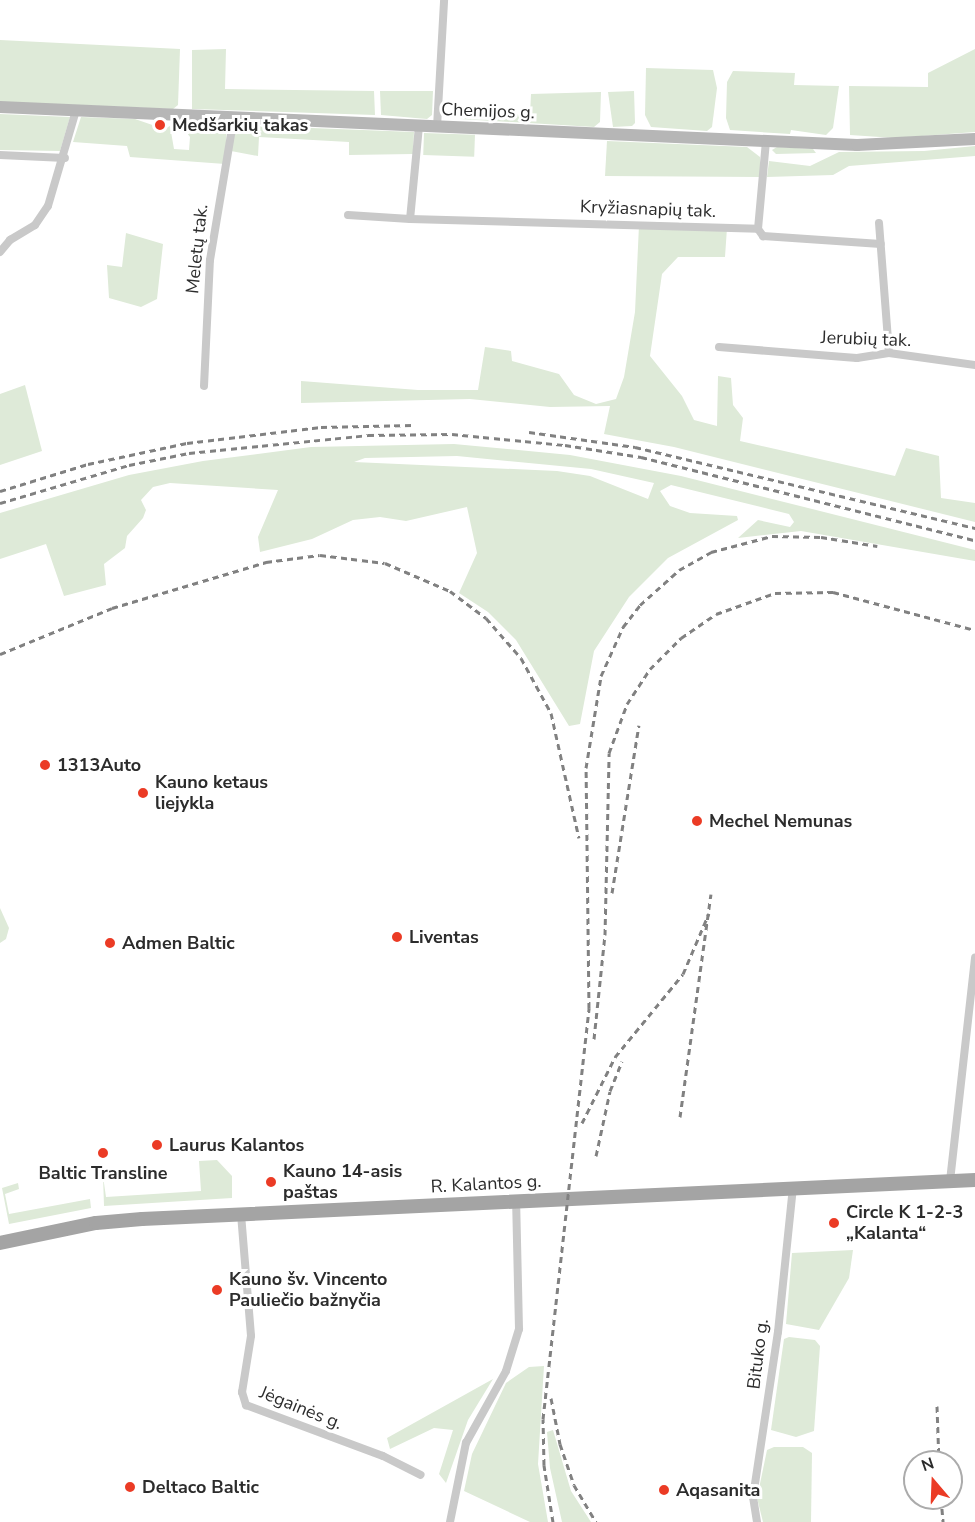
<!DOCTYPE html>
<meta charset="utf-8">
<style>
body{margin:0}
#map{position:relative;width:975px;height:1522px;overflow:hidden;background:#fff;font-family:"Nunito Sans",sans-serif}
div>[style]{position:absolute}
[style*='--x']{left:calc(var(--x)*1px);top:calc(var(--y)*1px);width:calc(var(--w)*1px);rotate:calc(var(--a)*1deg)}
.green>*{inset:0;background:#deead8;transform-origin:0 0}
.minor>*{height:8px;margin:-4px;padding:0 4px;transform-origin:4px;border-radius:4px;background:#c9c9c9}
.secondary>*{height:12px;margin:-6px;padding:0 6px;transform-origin:6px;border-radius:6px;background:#b6b6b6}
.primary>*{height:14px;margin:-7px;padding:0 7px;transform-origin:7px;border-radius:7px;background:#a4a4a4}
.rail>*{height:3px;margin-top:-1.5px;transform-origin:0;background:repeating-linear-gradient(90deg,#818181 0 6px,transparent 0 10.5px)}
.dots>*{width:16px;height:16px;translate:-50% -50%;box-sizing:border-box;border:3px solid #fff;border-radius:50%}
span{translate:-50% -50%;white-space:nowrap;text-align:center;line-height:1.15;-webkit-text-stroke:6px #fff;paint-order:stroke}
.street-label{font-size:18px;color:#2c2c2c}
.poi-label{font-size:18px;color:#2c2c2c;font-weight:700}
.left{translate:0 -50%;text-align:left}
.north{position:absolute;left:903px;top:1450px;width:60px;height:60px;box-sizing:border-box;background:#fff;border:2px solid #ababab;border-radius:50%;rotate:341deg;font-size:16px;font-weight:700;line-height:24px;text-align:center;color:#2c2c2c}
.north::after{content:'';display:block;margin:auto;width:21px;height:27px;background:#eb3b25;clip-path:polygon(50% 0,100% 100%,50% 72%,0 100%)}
</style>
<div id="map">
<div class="green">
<div style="clip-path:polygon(0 40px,180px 49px,178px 105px,173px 109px,0 102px)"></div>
<div style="clip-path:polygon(226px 49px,225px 89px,374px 91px,375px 115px,192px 109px,192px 50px)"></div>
<div style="clip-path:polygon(975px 49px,975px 132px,895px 138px,850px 135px,849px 86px,928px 87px,928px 73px)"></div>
<div style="clip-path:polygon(646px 68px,713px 70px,717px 88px,712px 127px,707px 131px,651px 127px,645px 115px)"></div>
<div style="clip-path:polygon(733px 71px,795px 73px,794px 85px,839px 86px,833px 128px,826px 135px,791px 130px,790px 134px,730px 130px,726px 118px,727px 82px)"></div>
<div style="clip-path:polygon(380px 91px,433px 91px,432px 115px,427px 119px,381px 115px)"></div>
<div style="clip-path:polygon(634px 91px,635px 123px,632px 126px,613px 127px,608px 92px)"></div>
<div style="clip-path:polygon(601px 92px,600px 122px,594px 127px,460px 119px,460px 105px,463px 113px,530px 115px,531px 94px)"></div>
<div style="clip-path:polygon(0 114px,70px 117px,60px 151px,0 150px)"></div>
<div style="clip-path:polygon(81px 117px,135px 119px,164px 129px,170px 126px,174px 149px,189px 150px,190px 137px,181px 125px,227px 124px,225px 164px,130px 157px,127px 146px,73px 142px)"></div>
<div style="clip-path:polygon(236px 125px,414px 132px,413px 154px,349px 155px,349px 142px,259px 137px,258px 156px,231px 151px)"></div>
<div style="left:424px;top:133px;width:51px;height:22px;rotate:2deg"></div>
<div style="clip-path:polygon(607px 141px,747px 147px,760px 157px,760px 177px,605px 176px)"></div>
<div style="clip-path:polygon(975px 146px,975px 156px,849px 166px,833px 175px,767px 177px,769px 161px,810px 166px,839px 152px,924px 151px)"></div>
<div style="clip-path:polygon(777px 147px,813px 149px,816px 153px,776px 154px,772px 150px)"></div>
<div style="clip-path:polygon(639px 225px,727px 228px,725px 257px,678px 257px,662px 274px,650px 356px,682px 396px,694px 420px,717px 426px,718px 376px,731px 378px,733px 405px,743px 418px,740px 441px,895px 476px,906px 448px,939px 456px,941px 498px,975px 503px,975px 522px,674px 447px,604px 434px,610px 406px,550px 407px,470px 399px,301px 403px,301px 381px,418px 390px,478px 390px,485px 347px,511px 351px,512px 361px,559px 374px,574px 395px,596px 404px,616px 399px,624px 377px,635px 312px)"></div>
<div style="clip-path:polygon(126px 233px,163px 244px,157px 299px,141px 307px,109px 298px,107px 265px,122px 267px)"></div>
<div style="clip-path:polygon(25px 385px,42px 451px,0 465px,0 394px)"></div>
<div style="clip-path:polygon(evenodd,454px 444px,570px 455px,681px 476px,975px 550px,975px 561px,801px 531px,738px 538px,758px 520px,790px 527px,794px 522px,789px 514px,671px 485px,660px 491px,670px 506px,690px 513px,737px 516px,738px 520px,668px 558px,629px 597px,594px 651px,580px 724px,569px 726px,516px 640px,488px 612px,459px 593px,477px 553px,467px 507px,406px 521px,380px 517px,353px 520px,312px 539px,260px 552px,258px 537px,278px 490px,170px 483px,153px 487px,141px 500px,146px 510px,143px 518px,127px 536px,125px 548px,104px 564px,106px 585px,64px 596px,46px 544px,0 559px,0 513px,129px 475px,203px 461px,311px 447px,454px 444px,457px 456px,591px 469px,654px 483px,648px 499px,590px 476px,557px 471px,354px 462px,365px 458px,457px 456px)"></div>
<div style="clip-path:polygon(0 908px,9px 928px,6px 939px,0 943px)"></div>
<div style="clip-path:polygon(217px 1160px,232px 1176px,232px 1198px,104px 1206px,103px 1176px,106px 1197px,201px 1191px,199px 1161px)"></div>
<div style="clip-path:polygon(18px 1183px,19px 1189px,5px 1194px,9px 1214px,90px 1199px,91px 1208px,9px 1224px,2px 1188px)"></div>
<div style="clip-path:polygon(853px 1250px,849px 1278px,819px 1330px,786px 1324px,792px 1253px)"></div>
<div style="clip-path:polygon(789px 1337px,815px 1340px,820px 1346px,814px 1431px,796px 1437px,771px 1430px,784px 1339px)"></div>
<div style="clip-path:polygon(544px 1366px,538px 1464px,548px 1522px,530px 1522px,464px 1491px,472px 1454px,506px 1383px,529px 1367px)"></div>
<div style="clip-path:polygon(493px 1379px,468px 1420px,446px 1483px,439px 1474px,453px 1430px,434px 1428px,390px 1449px,387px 1438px)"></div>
<div style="clip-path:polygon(553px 1430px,571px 1491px,591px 1522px,562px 1522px,550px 1468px,547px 1432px)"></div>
<div style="clip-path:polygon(774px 1447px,803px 1447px,812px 1453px,811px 1522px,763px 1522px,757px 1498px,767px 1450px)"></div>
</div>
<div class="minor">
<div style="--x:419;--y:126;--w:93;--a:95.5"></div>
<div style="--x:410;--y:219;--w:348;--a:1.6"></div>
<div style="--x:758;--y:229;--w:9;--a:54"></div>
<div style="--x:763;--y:236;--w:118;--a:3.9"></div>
<div style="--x:437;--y:127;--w:127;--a:-86.8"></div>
<div style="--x:0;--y:155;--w:65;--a:2.6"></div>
<div style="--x:348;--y:215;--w:62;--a:3.7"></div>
<div style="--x:879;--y:223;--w:130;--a:85.6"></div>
<div style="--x:758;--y:229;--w:88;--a:-84.8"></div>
<div style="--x:0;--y:252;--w:16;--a:-50"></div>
<div style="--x:10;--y:240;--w:29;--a:-31"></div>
<div style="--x:35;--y:225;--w:23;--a:-56"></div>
<div style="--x:48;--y:206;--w:100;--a:-73.7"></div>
<div style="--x:719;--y:347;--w:138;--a:4.6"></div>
<div style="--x:857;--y:358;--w:32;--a:-9"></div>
<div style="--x:889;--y:353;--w:87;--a:7.9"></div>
<div style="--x:204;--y:386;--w:126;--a:-87.3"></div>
<div style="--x:210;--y:260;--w:145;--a:-80.5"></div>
<div style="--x:950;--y:1181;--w:225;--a:-83.6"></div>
<div style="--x:241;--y:1214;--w:122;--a:85.3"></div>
<div style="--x:251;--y:1336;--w:57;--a:99.1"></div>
<div style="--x:242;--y:1392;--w:14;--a:73"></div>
<div style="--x:246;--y:1405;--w:146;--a:20.4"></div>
<div style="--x:383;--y:1456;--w:42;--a:26.6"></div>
<div style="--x:450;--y:1522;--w:81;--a:-78.6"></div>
<div style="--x:466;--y:1443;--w:82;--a:-60.9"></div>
<div style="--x:506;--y:1371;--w:44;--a:-72.8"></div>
<div style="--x:519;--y:1329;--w:128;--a:-91.3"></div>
<div style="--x:757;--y:1522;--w:25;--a:-99"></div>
<div style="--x:753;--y:1497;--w:167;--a:-81.4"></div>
<div style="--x:778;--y:1332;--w:145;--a:-84.1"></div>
</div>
<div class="secondary">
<div style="--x:0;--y:107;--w:858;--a:2.54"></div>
<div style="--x:857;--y:145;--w:118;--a:-2.9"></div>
</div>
<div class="primary">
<div style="--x:0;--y:1243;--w:98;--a:-11.8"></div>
<div style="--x:96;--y:1223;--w:46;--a:-5"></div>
<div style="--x:142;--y:1219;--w:834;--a:-2.68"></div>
</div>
<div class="rail">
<div style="--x:529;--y:432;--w:107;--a:8.1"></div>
<div style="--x:635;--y:447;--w:350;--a:13.4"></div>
<div style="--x:0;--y:491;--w:92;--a:-17.1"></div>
<div style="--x:88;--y:464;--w:101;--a:-12"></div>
<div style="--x:187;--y:443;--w:135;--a:-6.8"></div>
<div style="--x:321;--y:427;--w:92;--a:-1.2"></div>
<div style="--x:0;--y:503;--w:134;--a:-16.4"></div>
<div style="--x:129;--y:465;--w:61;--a:-11.3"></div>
<div style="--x:189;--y:453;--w:180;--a:-5.7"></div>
<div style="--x:368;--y:435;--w:84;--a:-0.7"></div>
<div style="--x:452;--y:434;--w:114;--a:5.6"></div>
<div style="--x:565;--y:445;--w:77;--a:9"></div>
<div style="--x:641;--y:457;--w:344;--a:14"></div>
<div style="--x:0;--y:654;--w:121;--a:-22.3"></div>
<div style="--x:112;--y:608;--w:161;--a:-16.6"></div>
<div style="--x:266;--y:562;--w:54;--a:-7.4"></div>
<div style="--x:320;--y:555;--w:65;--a:7"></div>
<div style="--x:385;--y:563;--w:71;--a:23.3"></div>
<div style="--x:450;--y:591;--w:45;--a:36.9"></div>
<div style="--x:486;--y:618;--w:53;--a:48.8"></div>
<div style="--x:521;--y:658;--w:63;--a:61.4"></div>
<div style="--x:551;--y:713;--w:128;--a:77.4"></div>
<div style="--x:612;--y:893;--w:170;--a:-80.9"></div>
<div style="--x:594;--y:1039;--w:105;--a:-84"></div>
<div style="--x:605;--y:935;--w:182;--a:-88.7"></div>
<div style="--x:609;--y:753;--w:52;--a:-69.8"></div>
<div style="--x:627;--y:704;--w:42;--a:-56.7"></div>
<div style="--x:650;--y:669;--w:44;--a:-45"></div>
<div style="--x:681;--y:638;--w:42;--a:-34.4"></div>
<div style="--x:716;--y:614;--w:63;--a:-19.6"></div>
<div style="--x:775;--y:593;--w:58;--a:-1"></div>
<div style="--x:833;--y:592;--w:147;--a:15"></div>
<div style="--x:680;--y:1117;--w:225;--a:-82.1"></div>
<div style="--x:582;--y:1123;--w:74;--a:-63.4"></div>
<div style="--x:615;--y:1057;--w:107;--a:-50.7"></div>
<div style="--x:683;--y:974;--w:66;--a:-66.9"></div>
<div style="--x:596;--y:1156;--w:66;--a:-77.8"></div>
<div style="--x:610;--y:1091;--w:32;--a:-68"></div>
<div style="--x:551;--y:1398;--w:47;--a:78.9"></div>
<div style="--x:560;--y:1444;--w:43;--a:71.1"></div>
<div style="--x:574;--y:1485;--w:43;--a:59.3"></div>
<div style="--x:937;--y:1406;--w:56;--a:88"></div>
<div style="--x:941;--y:1498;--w:24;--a:85"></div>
<div style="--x:553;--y:1522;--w:58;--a:-99"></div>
<div style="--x:544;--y:1465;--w:46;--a:-91.2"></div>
<div style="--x:543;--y:1419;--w:414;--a:-83.6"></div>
<div style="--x:589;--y:1008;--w:240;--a:-90.7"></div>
<div style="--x:586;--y:768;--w:93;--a:-80.7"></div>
<div style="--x:601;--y:676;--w:54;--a:-65.8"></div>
<div style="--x:623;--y:627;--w:28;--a:-52"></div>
<div style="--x:640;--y:605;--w:52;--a:-41.9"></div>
<div style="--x:679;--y:570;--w:37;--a:-29"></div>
<div style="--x:711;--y:552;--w:63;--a:-14.7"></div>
<div style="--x:772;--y:536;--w:49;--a:1.2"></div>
<div style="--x:821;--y:537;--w:57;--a:9.1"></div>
</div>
<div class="dots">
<div style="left:160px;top:125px;background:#eb3b25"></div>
<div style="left:45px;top:765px;background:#eb3b25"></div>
<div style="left:143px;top:793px;background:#eb3b25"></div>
<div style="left:697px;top:821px;background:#eb3b25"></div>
<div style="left:397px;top:937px;background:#eb3b25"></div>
<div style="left:110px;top:943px;background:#eb3b25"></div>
<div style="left:157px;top:1145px;background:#eb3b25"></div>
<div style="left:103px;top:1153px;background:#eb3b25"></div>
<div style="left:271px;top:1182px;background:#eb3b25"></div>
<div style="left:834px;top:1223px;background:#eb3b25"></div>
<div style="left:217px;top:1290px;background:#eb3b25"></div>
<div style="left:130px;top:1487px;background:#eb3b25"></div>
<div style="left:664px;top:1490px;background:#eb3b25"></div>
</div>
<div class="street-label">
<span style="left:488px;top:111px;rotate:2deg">Chemijos g.</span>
<span style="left:648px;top:209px;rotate:2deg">Kryžiasnapių tak.</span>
<span style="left:197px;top:249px;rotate:-84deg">Meletų tak.</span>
<span style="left:866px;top:339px;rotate:2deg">Jerubių tak.</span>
<span style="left:486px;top:1184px;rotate:-3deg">R. Kalantos g.</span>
<span style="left:758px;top:1354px;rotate:-83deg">Bituko g.</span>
<span style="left:301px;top:1408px;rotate:22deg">Jėgainės g.</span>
</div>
<div class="poi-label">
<span class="left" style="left:172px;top:125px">Medšarkių takas</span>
<span class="left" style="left:57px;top:765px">1313Auto</span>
<span class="left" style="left:155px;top:793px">Kauno ketaus<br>liejykla</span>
<span class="left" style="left:709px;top:821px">Mechel Nemunas</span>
<span class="left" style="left:409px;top:937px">Liventas</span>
<span class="left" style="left:122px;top:943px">Admen Baltic</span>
<span class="left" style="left:169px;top:1145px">Laurus Kalantos</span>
<span class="left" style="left:283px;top:1182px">Kauno 14-asis<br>paštas</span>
<span style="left:103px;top:1173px">Baltic Transline</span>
<span class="left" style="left:846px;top:1223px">Circle K 1-2-3<br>„Kalanta“</span>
<span class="left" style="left:229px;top:1290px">Kauno šv. Vincento<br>Pauliečio bažnyčia</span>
<span class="left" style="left:142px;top:1487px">Deltaco Baltic</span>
<span class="left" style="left:676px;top:1490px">Aqasanita</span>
</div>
<div class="north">N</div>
</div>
